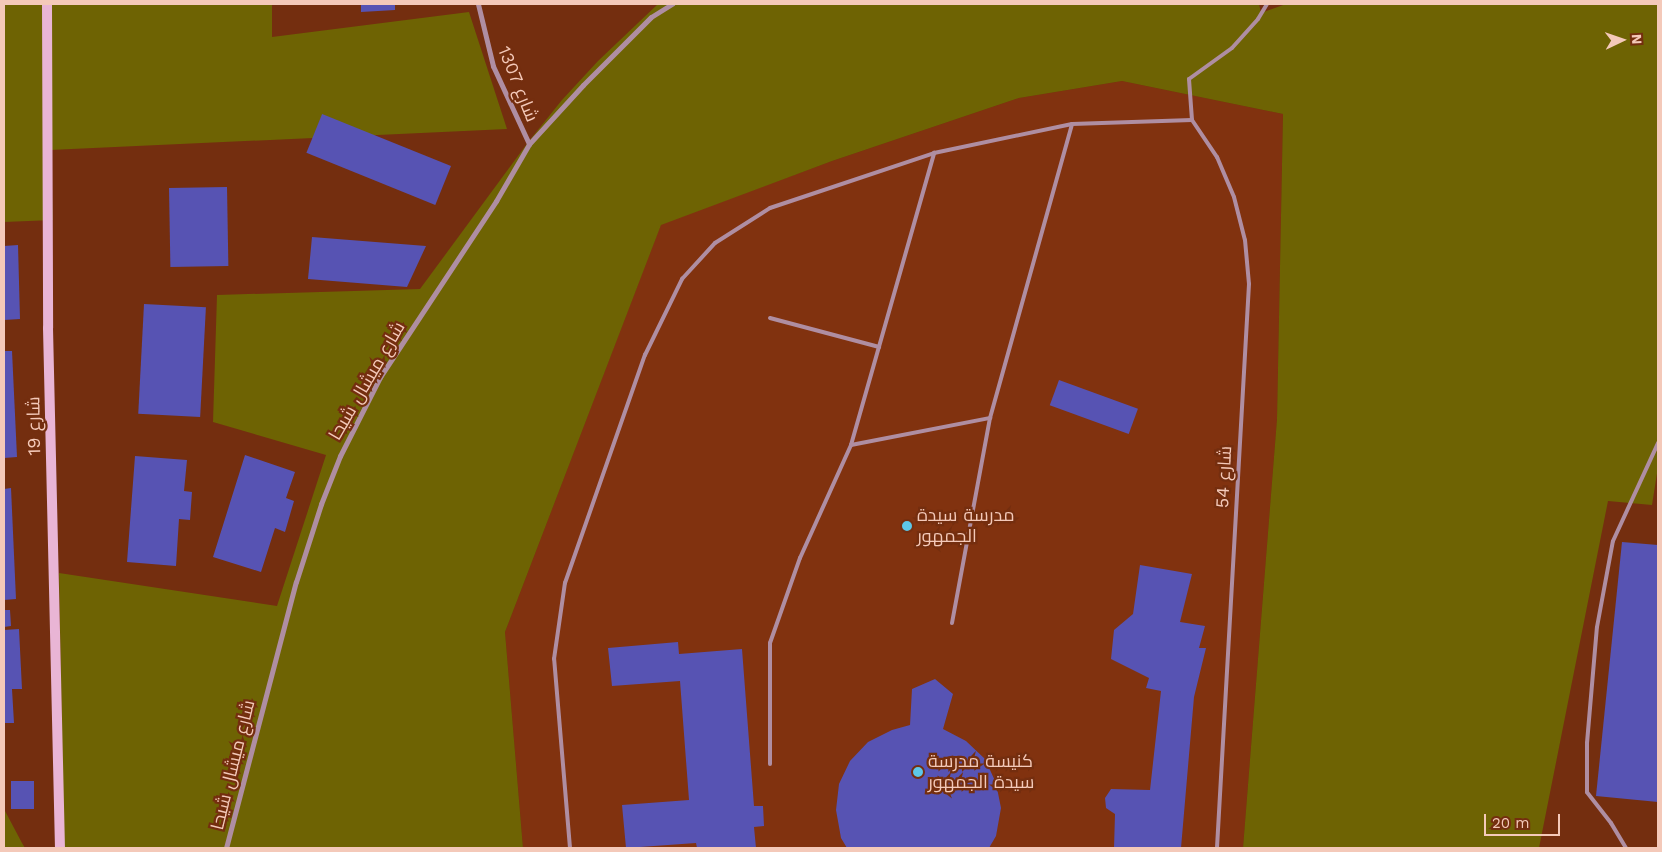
<!DOCTYPE html>
<meta charset="utf-8">
<style>
body{margin:0}
#map{position:relative;width:1662px;height:852px;overflow:hidden;background:#742e0f;font-family:"Work Sans",Cairo,sans-serif}
div>[style]{position:absolute}
[style*='--x']{left:calc(var(--x)*1px);top:calc(var(--y)*1px);width:calc(var(--w)*1px);rotate:calc(var(--a)*1deg)}
.built>*{inset:0;background:#81320f}
.green>*{inset:0;background:#6e6303}
.building>*{inset:0;background:#5753b3;transform-origin:0 0}
.lane>*{height:4px;margin:-2px;padding:0 2px;transform-origin:2px;border-radius:2px;background:#af8ea2}
.street>*{height:5px;margin:-2.5px;padding:0 2.5px;transform-origin:2.5px;border-radius:2.5px;background:#af8ea2}
.secondary>*{height:10px;margin:-5px;padding:0 5px;transform-origin:5px;border-radius:5px;background:#e9b5d5}
.dots>*{width:14px;height:14px;translate:-50% -50%;box-sizing:border-box;border:2px solid #742e0f;border-radius:50%}
span{translate:-50% -50%;white-space:nowrap;text-align:center;line-height:1.15;-webkit-text-stroke:4.5px #742e0f;paint-order:stroke}
.street-label{font-size:18px;color:#f4c9b9}
.poi-label{font-size:18px;color:#f4c9b9}
.left{translate:0 -50%;text-align:left}
.frame{position:absolute;inset:0;border:5px solid #f4c9b9;pointer-events:none}
.north{position:absolute;left:1597px;top:15px;width:50px;height:50px;-webkit-text-stroke:4px #742e0f;paint-order:stroke;rotate:87deg;font-size:14px;font-weight:700;line-height:20px;text-align:center;color:#f4c9b9}
.north::after{content:'';display:block;margin:auto;width:18px;height:22px;background:#f4c9b9;clip-path:polygon(50% 0,100% 100%,50% 72%,0 100%)}
.scale{position:absolute;left:1484px;top:814px;width:76px;height:22px;box-sizing:border-box;border:2px solid #f4c9b9;border-top:0;padding-left:6px;font-size:15px;line-height:18px;white-space:nowrap;color:#f4c9b9;-webkit-text-stroke:4px #742e0f;paint-order:stroke}
</style>
<div id="map">
<div class="built">
<div style="clip-path:polygon(1122px 81px,1283px 114px,1277px 419px,1243px 848px,523px 848px,505px 632px,661px 224px,832px 161px,1019px 98px)"></div>
</div>
<div class="green">
<div style="clip-path:polygon(4px 4px,272px 4px,272px 37px,469px 12px,507px 129px,50px 150px,53px 220px,4px 222px)"></div>
<div style="clip-path:polygon(658px 4px,1259px 4px,1261px 13px,1286px 4px,1658px 4px,1658px 467px,1652px 505px,1608px 501px,1539px 848px,1243px 848px,1277px 419px,1283px 114px,1122px 81px,1019px 98px,832px 161px,661px 225px,505px 632px,523px 848px,64px 848px,59px 573px,277px 606px,326px 455px,213px 422px,217px 295px,420px 289px,529px 141px,562px 100px,598px 61px)"></div>
<div style="clip-path:polygon(4px 809px,22px 843px,25px 848px,4px 848px)"></div>
</div>
<div class="building">
<div style="clip-path:polygon(361px 4px,395px 4px,395px 10px,361px 12px)"></div>
<div style="left:451px;top:166px;width:42px;height:139px;rotate:112deg"></div>
<div style="left:227px;top:187px;width:79px;height:58px;rotate:89deg"></div>
<div style="clip-path:polygon(312px 237px,426px 246px,407px 287px,308px 279px)"></div>
<div style="clip-path:polygon(18px 245px,20px 319px,4px 320px,4px 246px)"></div>
<div style="left:144px;top:304px;width:62px;height:110px;rotate:3deg"></div>
<div style="clip-path:polygon(4px 351px,12px 351px,17px 457px,4px 458px)"></div>
<div style="left:1059px;top:380px;width:84px;height:27px;rotate:20deg"></div>
<div style="clip-path:polygon(245px 455px,295px 472px,286px 498px,294px 501px,285px 532px,275px 528px,261px 572px,213px 557px)"></div>
<div style="clip-path:polygon(135px 456px,187px 460px,184px 491px,192px 492px,190px 520px,179px 519px,176px 566px,127px 562px)"></div>
<div style="clip-path:polygon(11px 488px,16px 599px,4px 600px,4px 489px)"></div>
<div style="clip-path:polygon(1622px 542px,1658px 545px,1658px 802px,1596px 796px)"></div>
<div style="clip-path:polygon(1140px 565px,1192px 574px,1180px 622px,1205px 626px,1199px 648px,1206px 648px,1194px 697px,1181px 848px,1114px 848px,1115px 814px,1106px 808px,1105px 798px,1111px 789px,1150px 790px,1161px 691px,1146px 688px,1149px 678px,1111px 659px,1114px 630px,1133px 614px)"></div>
<div style="clip-path:polygon(4px 610px,10px 610px,11px 626px,4px 627px)"></div>
<div style="clip-path:polygon(19px 629px,22px 689px,12px 689px,14px 723px,4px 723px,4px 630px)"></div>
<div style="clip-path:polygon(678px 642px,679px 654px,742px 649px,754px 806px,763px 806px,764px 826px,754px 827px,756px 848px,697px 848px,696px 843px,626px 848px,622px 805px,689px 800px,680px 681px,612px 686px,608px 648px)"></div>
<div style="clip-path:polygon(935px 679px,953px 694px,943px 729px,966px 741px,985px 759px,996px 783px,1001px 808px,996px 836px,989px 848px,847px 848px,841px 838px,836px 810px,839px 784px,850px 761px,868px 742px,892px 730px,910px 725px,912px 689px)"></div>
<div style="left:11px;top:781px;width:23px;height:28px"></div>
</div>
<div class="lane">
<div style="--x:1192;--y:120;--w:45;--a:56"></div>
<div style="--x:1217;--y:157;--w:43;--a:67"></div>
<div style="--x:1234;--y:197;--w:44;--a:75.7"></div>
<div style="--x:1245;--y:240;--w:44;--a:84.8"></div>
<div style="--x:1249;--y:284;--w:565;--a:93.25"></div>
<div style="--x:770;--y:318;--w:113;--a:14.9"></div>
<div style="--x:851;--y:445;--w:142;--a:-11"></div>
<div style="--x:990;--y:418;--w:305;--a:-74.4"></div>
<div style="--x:952;--y:623;--w:208;--a:-79.5"></div>
<div style="--x:770;--y:764;--w:121;--a:-90"></div>
<div style="--x:770;--y:643;--w:90;--a:-70.6"></div>
<div style="--x:800;--y:558;--w:124;--a:-65.7"></div>
<div style="--x:851;--y:445;--w:304;--a:-74.1"></div>
<div style="--x:570;--y:848;--w:190;--a:-94.8"></div>
<div style="--x:554;--y:659;--w:77;--a:-81.8"></div>
<div style="--x:565;--y:583;--w:242;--a:-70.7"></div>
<div style="--x:645;--y:355;--w:85;--a:-64"></div>
<div style="--x:682;--y:279;--w:49;--a:-47.5"></div>
<div style="--x:715;--y:243;--w:65;--a:-32.5"></div>
<div style="--x:770;--y:208;--w:173;--a:-18.5"></div>
<div style="--x:934;--y:153;--w:141;--a:-11.9"></div>
<div style="--x:1072;--y:124;--w:120;--a:-1.9"></div>
<div style="--x:1192;--y:120;--w:41;--a:-94.2"></div>
<div style="--x:1189;--y:79;--w:53;--a:-35.8"></div>
<div style="--x:1232;--y:48;--w:39;--a:-48"></div>
<div style="--x:1258;--y:19;--w:17;--a:-59"></div>
<div style="--x:1626;--y:848;--w:29;--a:-121"></div>
<div style="--x:1611;--y:823;--w:39;--a:-128"></div>
<div style="--x:1587;--y:792;--w:49;--a:-90"></div>
<div style="--x:1587;--y:743;--w:116;--a:-85.1"></div>
<div style="--x:1597;--y:627;--w:87;--a:-79.5"></div>
<div style="--x:1613;--y:541;--w:108;--a:-65.3"></div>
</div>
<div class="street">
<div style="--x:478;--y:4;--w:64;--a:76.4"></div>
<div style="--x:493;--y:66;--w:86;--a:65.2"></div>
<div style="--x:226;--y:848;--w:275;--a:-75.3"></div>
<div style="--x:296;--y:582;--w:82;--a:-72.2"></div>
<div style="--x:321;--y:504;--w:52;--a:-68.4"></div>
<div style="--x:340;--y:456;--w:89;--a:-63.1"></div>
<div style="--x:380;--y:377;--w:211;--a:-56.6"></div>
<div style="--x:496;--y:201;--w:66;--a:-59.9"></div>
<div style="--x:529;--y:144;--w:80;--a:-47.5"></div>
<div style="--x:583;--y:85;--w:96;--a:-45"></div>
<div style="--x:651;--y:17;--w:25;--a:-32"></div>
</div>
<div class="secondary">
<div style="--x:47;--y:4;--w:324;--a:89.8"></div>
<div style="--x:48;--y:328;--w:520;--a:88.68"></div>
</div>
<div class="dots">
<div style="left:907px;top:526px;background:#5dc7e8"></div>
<div style="left:918px;top:772px;background:#5dc7e8"></div>
</div>
<div class="street-label">
<span style="left:518px;top:84px;rotate:68deg">شارع 1307</span>
<span style="left:367px;top:381px;rotate:-60deg">شارع ميشال شيحا</span>
<span style="left:34px;top:426px;rotate:-91deg">شارع 19</span>
<span style="left:1224px;top:477px;rotate:-87deg">شارع 54</span>
<span style="left:233px;top:765px;rotate:-76deg">شارع ميشال شيحا</span>
</div>
<div class="poi-label">
<span class="left" style="left:917px;top:526px">مدرسة سيدة<br>الجمهور</span>
<span class="left" style="left:928px;top:772px">كنيسة مدرسة<br>سيدة الجمهور</span>
</div>
<div class="frame"></div>
<div class="north">N</div>
<div class="scale">20 m</div>
</div>
